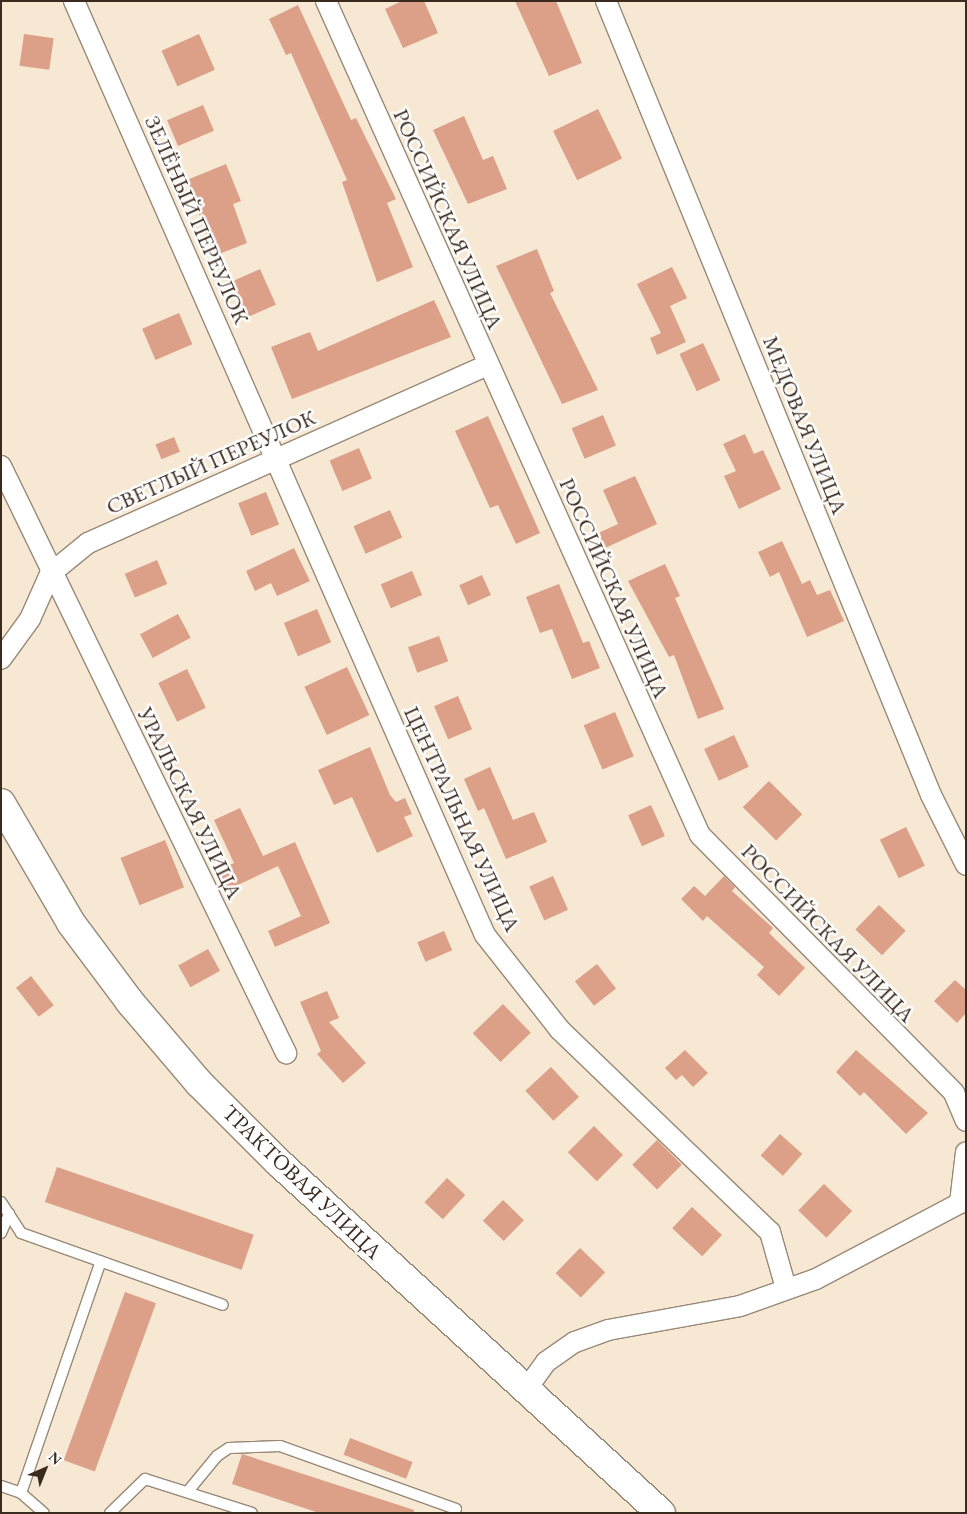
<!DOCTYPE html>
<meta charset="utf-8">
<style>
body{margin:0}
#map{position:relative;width:967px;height:1514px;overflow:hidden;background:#f6e8d2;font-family:"EB Garamond",serif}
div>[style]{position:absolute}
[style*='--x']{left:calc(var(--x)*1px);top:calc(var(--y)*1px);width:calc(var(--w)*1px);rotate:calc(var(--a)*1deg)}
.building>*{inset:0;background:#dc9f88;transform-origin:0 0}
.roads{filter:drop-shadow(1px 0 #988978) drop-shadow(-1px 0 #988978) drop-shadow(0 1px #988978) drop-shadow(0 -1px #988978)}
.lane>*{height:10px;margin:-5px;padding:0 5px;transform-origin:5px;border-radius:5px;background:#fff}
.street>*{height:20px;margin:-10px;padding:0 10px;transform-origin:10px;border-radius:10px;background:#fff}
.secondary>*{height:28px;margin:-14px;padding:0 14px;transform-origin:14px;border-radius:14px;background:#fff}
span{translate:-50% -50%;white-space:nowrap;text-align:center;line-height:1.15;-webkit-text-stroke:5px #fff;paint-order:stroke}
.street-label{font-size:22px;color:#3b2a1e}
.frame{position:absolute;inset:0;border:2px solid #3b2a1e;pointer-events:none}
.north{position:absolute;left:20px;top:1444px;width:50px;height:50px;-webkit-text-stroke:4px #fff;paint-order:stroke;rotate:44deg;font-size:14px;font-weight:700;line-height:20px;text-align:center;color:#3b2a1e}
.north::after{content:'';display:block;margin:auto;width:18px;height:22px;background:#3b2a1e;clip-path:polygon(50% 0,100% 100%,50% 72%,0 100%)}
</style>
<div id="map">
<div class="building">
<div style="clip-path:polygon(402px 1px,424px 1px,438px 33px,403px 48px,385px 9px)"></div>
<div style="clip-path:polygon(515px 1px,556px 1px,582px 63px,549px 76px)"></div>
<div style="clip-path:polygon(298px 5px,351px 120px,356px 118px,396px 199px,387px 203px,413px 267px,377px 282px,342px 182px,347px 180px,291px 53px,286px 55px,269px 19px)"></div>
<div style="left:24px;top:34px;width:30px;height:32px;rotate:8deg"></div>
<div style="left:199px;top:34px;width:39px;height:41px;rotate:66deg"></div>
<div style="left:203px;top:105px;width:28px;height:39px;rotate:67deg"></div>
<div style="left:598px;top:109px;width:55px;height:50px;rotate:64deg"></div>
<div style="clip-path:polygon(464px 116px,483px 160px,493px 156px,507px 189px,468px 204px,433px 130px)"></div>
<div style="clip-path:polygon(226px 164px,241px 201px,233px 204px,247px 243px,214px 256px,187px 180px)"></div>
<div style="clip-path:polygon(537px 249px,554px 291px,550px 293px,598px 390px,562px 404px,496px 266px)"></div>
<div style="clip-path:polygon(672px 267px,687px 298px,670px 306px,686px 342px,657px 355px,650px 338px,661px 333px,637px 284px)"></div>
<div style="left:260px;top:269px;width:39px;height:33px;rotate:66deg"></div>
<div style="clip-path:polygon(434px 300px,451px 337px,292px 399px,271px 347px,310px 332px,318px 351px)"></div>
<div style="left:179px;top:313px;width:34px;height:40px;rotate:67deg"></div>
<div style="left:703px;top:343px;width:41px;height:26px;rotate:65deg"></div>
<div style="left:603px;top:415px;width:33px;height:34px;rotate:67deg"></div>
<div style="clip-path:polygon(488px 416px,540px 533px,516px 544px,498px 505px,490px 508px,455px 431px)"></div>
<div style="clip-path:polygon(745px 434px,754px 454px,763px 450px,781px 489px,739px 509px,724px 476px,736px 471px,723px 444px)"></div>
<div style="left:174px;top:437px;width:16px;height:20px;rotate:68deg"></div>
<div style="left:359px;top:448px;width:33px;height:32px;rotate:67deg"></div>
<div style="clip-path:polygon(635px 476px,657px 524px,603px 549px,596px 534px,618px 524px,603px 490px)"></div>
<div style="left:266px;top:492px;width:35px;height:30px;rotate:68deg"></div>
<div style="left:390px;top:510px;width:30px;height:40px;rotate:66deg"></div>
<div style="clip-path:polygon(782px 541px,802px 584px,810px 580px,817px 595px,830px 590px,844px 621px,807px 637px,779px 572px,770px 577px,758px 552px)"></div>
<div style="clip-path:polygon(294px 548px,310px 581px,277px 596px,271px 583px,255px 591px,246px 571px)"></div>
<div style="left:157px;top:560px;width:26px;height:35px;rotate:67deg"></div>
<div style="clip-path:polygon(665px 564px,680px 596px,675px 598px,724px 709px,698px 719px,674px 655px,669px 657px,628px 581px)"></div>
<div style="left:412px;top:571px;width:26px;height:34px;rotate:67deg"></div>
<div style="left:482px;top:575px;width:22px;height:25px;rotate:66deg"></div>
<div style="clip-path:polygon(559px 584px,583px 643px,589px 641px,600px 668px,572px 679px,552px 629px,540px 633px,526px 597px)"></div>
<div style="left:317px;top:609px;width:36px;height:36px;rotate:67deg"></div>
<div style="left:178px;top:614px;width:27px;height:43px;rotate:62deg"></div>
<div style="left:439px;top:636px;width:27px;height:33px;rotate:70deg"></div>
<div style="left:347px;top:667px;width:53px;height:47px;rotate:65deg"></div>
<div style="left:187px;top:669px;width:43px;height:32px;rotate:64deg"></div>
<div style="left:458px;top:696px;width:36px;height:26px;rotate:67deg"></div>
<div style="left:615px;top:712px;width:48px;height:34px;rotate:67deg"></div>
<div style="left:734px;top:735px;width:35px;height:33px;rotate:65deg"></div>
<div style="clip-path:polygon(370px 747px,390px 795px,396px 802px,405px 798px,412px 814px,404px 817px,413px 836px,377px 853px,352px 797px,334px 805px,318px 770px)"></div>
<div style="clip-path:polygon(490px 767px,513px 820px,534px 812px,547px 842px,506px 859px,484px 808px,478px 811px,464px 779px)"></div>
<div style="left:769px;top:781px;width:47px;height:37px;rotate:45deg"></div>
<div style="left:651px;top:805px;width:34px;height:25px;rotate:66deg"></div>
<div style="clip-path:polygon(240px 808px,263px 856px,295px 842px,330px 923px,275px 947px,268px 931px,301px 916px,278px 866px,225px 891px,215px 871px,234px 863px,214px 820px)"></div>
<div style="left:906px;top:827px;width:43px;height:29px;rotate:64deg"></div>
<div style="left:165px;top:840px;width:51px;height:48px;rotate:68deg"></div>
<div style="left:553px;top:876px;width:37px;height:26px;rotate:66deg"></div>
<div style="clip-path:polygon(724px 876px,735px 887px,732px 891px,773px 928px,769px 933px,805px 968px,779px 996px,757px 975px,764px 967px,707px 916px,703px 921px,681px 899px,694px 886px,705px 896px)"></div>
<div style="left:879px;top:905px;width:37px;height:34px;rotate:44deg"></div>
<div style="left:444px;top:931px;width:21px;height:29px;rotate:67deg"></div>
<div style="left:208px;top:949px;width:25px;height:34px;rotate:61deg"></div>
<div style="left:597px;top:964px;width:31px;height:28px;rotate:52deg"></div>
<div style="left:31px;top:976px;width:37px;height:19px;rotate:52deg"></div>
<div style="clip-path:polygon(955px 980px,966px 990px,966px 1013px,957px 1023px,934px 1001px)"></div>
<div style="clip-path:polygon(327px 991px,339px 1018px,329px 1022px,366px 1063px,343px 1083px,317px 1054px,321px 1051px,300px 1002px)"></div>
<div style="left:503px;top:1004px;width:40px;height:42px;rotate:46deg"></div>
<div style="clip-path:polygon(685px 1050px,708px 1073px,693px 1087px,682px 1075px,676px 1080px,665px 1068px)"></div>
<div style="clip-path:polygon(856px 1050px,928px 1113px,906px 1134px,864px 1092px,860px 1096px,836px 1072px)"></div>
<div style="left:551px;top:1067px;width:41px;height:35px;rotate:47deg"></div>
<div style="left:594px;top:1126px;width:41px;height:37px;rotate:45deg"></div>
<div style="left:780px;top:1134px;width:30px;height:29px;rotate:42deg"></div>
<div style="left:657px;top:1140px;width:35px;height:35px;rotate:45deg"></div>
<div style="left:57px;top:1167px;width:208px;height:37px;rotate:19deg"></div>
<div style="left:447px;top:1178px;width:25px;height:33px;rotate:43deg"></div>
<div style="left:824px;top:1184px;width:39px;height:37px;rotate:44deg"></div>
<div style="left:503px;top:1200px;width:29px;height:29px;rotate:44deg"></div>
<div style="left:692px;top:1207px;width:41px;height:29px;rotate:43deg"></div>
<div style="left:580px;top:1248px;width:35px;height:35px;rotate:44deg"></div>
<div style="left:125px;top:1292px;width:33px;height:179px;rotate:20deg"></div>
<div style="left:350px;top:1438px;width:67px;height:18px;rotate:21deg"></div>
<div style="clip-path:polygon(242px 1454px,414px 1510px,414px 1513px,319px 1513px,232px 1484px)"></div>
</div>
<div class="roads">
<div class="lane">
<div style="--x:1;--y:1202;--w:37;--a:57"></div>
<div style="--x:21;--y:1233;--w:214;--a:19.6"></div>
<div style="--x:1;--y:1233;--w:21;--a:-67"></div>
<div style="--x:1;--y:1486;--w:21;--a:19"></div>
<div style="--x:21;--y:1493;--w:245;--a:-71"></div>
<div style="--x:189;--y:1490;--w:44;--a:-50.5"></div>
<div style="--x:217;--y:1456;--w:14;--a:-34"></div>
<div style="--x:229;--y:1448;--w:51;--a:-2.2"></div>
<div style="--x:280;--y:1446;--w:187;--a:19.7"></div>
<div style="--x:21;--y:1493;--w:30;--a:41"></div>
<div style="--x:110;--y:1513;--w:49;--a:-44.2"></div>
<div style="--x:145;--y:1479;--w:112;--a:17.6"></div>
</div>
<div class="street">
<div style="--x:74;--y:1;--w:1020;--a:66.25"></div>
<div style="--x:485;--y:935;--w:121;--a:51.7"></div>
<div style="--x:560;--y:1030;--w:291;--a:43.9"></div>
<div style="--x:770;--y:1232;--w:58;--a:74.1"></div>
<div style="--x:326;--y:1;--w:914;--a:65.85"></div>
<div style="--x:700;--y:835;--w:362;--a:45.4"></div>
<div style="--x:954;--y:1093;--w:30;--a:67"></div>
<div style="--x:606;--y:1;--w:858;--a:67.74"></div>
<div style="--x:931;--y:795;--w:78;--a:63.4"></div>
<div style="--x:1;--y:466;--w:653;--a:64.1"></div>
<div style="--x:1;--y:659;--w:49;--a:-54.1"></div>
<div style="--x:30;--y:619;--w:49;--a:-66"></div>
<div style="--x:50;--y:574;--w:49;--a:-39.2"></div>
<div style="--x:88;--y:543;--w:437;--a:-24"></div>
<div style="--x:525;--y:1391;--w:36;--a:-54"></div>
<div style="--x:546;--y:1362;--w:35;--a:-35"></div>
<div style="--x:575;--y:1342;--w:35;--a:-20"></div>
<div style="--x:608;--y:1330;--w:134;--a:-10.3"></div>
<div style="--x:740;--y:1306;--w:81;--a:-19.6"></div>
<div style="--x:816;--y:1279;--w:163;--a:-27.8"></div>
<div style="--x:960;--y:1203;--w:51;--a:-83.3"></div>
</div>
<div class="secondary">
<div style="--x:1;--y:803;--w:139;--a:59.7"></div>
<div style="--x:71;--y:923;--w:99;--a:53.2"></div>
<div style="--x:130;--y:1002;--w:106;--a:49.6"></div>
<div style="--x:199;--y:1083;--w:113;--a:45"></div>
<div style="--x:279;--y:1163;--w:518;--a:42.5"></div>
</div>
</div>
<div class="street-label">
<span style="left:448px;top:219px;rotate:66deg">РОССИЙСКАЯ УЛИЦА</span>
<span style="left:197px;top:220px;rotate:66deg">ЗЕЛЁНЫЙ ПЕРЕУЛОК</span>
<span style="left:805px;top:425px;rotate:68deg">МЕДОВАЯ УЛИЦА</span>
<span style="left:211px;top:462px;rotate:-24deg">СВЕТЛЫЙ ПЕРЕУЛОК</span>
<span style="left:614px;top:588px;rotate:66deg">РОССИЙСКАЯ УЛИЦА</span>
<span style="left:190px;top:803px;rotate:64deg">УРАЛЬСКАЯ УЛИЦА</span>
<span style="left:462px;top:819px;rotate:65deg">ЦЕНТРАЛЬНАЯ УЛИЦА</span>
<span style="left:828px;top:933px;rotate:46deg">РОССИЙСКАЯ УЛИЦА</span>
<span style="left:302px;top:1182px;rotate:44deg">ТРАКТОВАЯ УЛИЦА</span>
</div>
<div class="frame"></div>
<div class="north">N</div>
</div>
